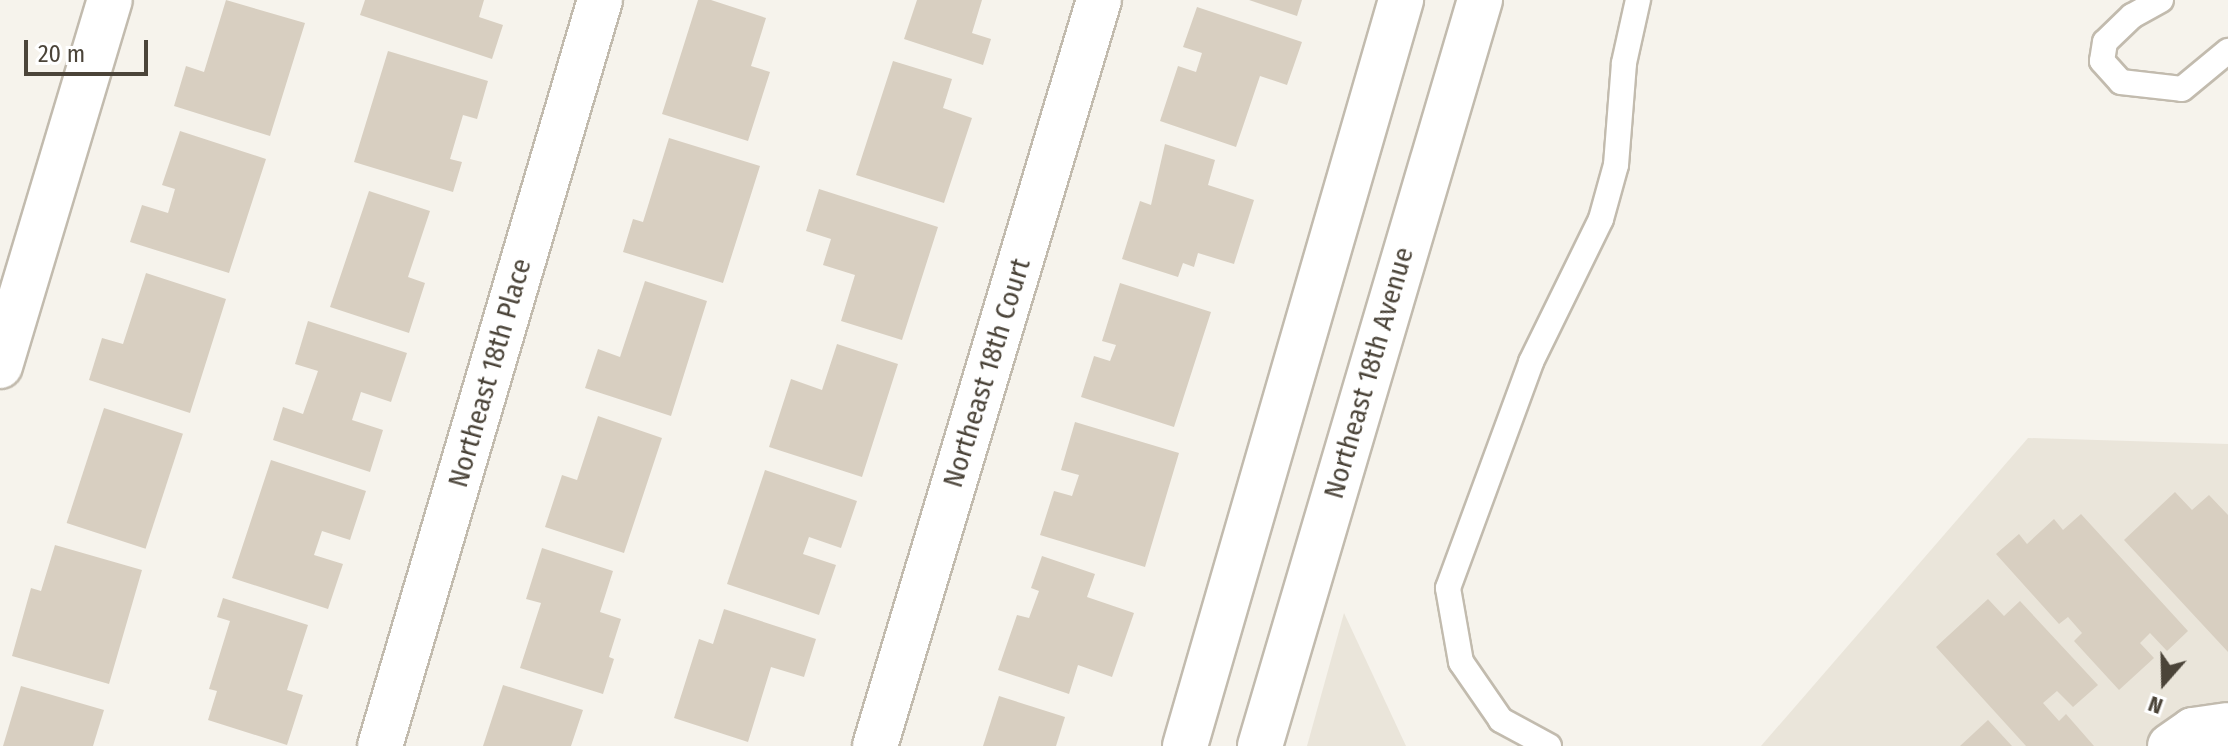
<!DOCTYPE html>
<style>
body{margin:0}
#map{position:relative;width:2228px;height:746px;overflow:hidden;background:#f6f3ec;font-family:"Fira Sans Condensed",sans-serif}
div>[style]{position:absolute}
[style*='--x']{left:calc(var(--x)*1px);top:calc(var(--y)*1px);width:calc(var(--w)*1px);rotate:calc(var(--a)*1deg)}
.residential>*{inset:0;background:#eae5da}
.building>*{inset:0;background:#d8cfc1;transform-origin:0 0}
.roads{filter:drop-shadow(2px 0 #c2bbae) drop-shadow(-2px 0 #c2bbae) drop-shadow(0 2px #c2bbae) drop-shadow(0 -2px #c2bbae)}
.service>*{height:24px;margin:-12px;padding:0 12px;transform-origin:12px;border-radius:12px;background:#fff}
.minor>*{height:44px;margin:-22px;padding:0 22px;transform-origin:22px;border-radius:22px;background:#fff}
.tertiary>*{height:44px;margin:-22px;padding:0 22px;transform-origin:22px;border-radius:22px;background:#fff}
span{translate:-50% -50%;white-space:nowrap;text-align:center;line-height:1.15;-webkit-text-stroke:6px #fff;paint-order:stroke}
.street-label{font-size:28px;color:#4b4439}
.north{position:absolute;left:2124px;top:642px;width:80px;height:80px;-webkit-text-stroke:6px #fff;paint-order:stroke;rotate:200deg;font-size:22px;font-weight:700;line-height:32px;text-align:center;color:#4b4439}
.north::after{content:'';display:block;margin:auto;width:28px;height:36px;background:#4b4439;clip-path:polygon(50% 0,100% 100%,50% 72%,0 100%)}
.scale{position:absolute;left:24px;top:40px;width:124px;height:36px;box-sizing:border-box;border:4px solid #4b4439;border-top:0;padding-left:10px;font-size:24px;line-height:28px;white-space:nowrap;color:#4b4439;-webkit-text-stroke:6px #fff;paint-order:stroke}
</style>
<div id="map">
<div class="residential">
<div style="clip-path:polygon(2028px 438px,2228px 444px,2228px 746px,1761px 746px)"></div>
<div style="clip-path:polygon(1344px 613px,1406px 746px,1307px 746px)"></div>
</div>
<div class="building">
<div style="clip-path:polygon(226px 0,305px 23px,270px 136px,174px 106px,186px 66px,204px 72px)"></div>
<div style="clip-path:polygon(365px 0,484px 0,479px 17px,503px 25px,492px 59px,360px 15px)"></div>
<div style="clip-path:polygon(698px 0,711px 0,766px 18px,751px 66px,770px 72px,748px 141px,662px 114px)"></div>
<div style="clip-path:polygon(917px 0,982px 0,972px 33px,991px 39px,983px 65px,904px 39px)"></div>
<div style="clip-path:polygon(1249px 0,1302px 0,1297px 16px)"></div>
<div style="clip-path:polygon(1197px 7px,1302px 42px,1287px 85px,1260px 76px,1236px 147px,1160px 121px,1178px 66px,1196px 72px,1202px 53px,1183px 47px)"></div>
<div style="clip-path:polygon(388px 51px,488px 81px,477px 119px,463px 115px,450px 159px,462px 162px,453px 192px,354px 162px)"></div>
<div style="clip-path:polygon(893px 61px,952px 79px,943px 108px,972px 118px,944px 203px,856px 175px)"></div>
<div style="clip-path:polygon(180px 131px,266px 159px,229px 273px,130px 242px,142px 205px,168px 213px,175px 189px,162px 185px)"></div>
<div style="clip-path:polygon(669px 138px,760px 166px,723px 283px,623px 252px,633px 219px,643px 222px)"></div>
<div style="clip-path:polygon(1165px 144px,1215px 160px,1208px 185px,1254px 200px,1234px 264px,1198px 253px,1194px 267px,1183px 263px,1178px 277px,1122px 259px,1140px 201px,1151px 205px)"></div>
<div style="clip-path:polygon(819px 189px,938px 227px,902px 340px,841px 321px,855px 275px,823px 265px,831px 239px,806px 231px)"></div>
<div style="clip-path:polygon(369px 191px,430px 211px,408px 277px,425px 283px,409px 333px,330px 307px)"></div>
<div style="clip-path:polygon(146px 273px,226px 299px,190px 413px,89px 380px,102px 338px,123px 344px)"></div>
<div style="clip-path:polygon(645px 281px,707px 301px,671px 416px,585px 388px,598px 349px,620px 357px)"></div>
<div style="clip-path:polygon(1120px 283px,1211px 312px,1174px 427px,1081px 397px,1094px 356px,1110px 361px,1116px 345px,1102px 341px)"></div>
<div style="clip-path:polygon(308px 321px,407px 353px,391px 402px,361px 392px,352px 420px,383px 430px,370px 472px,273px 440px,283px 407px,303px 414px,318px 371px,295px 364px)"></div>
<div style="clip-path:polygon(837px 344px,898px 364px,862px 477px,769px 447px,791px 379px,822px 390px)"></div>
<div style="left:104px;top:408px;width:83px;height:121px;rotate:18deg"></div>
<div style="clip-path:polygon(598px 416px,662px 438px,624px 553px,545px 527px,562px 475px,577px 480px)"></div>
<div style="clip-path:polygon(1075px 422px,1179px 453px,1145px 567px,1040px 535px,1054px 491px,1072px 496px,1079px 475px,1061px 470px)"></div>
<div style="clip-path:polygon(271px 460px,366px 491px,350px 540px,322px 531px,314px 555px,343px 564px,328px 609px,232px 578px)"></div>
<div style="clip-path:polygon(765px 470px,857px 501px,841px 548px,809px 537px,803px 554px,836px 565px,819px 615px,727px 584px)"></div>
<div style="clip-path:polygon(2175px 492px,2192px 510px,2209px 495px,2228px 515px,2228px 652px,2124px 540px)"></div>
<div style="clip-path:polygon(2081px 514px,2188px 631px,2167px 651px,2150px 633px,2140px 643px,2154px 658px,2119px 690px,2074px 641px,2082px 633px,2068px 617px,2059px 624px,1996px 554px,2019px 534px,2027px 544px,2054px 519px,2063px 530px)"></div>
<div style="clip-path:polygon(55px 545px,142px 570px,109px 684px,12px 656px,31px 588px,41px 591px)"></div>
<div style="clip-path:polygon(542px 548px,613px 571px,600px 612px,621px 619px,609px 657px,614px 659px,603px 694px,520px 668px,541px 603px,526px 599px)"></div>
<div style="clip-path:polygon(1042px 556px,1095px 574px,1087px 597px,1134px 613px,1112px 677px,1078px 665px,1069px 694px,998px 670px,1017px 615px,1029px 618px,1039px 591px,1031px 588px)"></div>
<div style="clip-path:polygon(223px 598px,308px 625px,287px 690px,303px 695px,287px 745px,208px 720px,217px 691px,209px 689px,230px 621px,217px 617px)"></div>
<div style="clip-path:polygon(1988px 599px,2004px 616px,2020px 601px,2098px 685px,2073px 707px,2057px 691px,2043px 703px,2059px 721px,2066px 714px,2094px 746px,2026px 746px,1936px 647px)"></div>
<div style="clip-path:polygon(724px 609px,816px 639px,804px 677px,771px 667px,748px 742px,674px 718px,699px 639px,713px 644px)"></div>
<div style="clip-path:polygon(503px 685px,583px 710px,571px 746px,483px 746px)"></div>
<div style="clip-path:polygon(21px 686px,104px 710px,93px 746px,3px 746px)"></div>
<div style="clip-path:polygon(999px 696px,1065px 717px,1056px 746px,983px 746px)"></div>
<div style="clip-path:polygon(1988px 720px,2012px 746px,1960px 746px)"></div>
</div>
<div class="roads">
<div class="service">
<div style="--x:2161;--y:0;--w:33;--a:151"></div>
<div style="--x:2132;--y:16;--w:37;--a:136"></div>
<div style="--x:2105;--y:42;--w:19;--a:99"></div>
<div style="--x:2102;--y:61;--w:28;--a:48"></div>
<div style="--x:2121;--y:82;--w:61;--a:6.5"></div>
<div style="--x:2182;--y:89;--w:60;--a:-39.6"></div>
<div style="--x:1549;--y:746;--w:55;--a:-151.6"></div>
<div style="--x:1501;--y:720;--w:70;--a:-124.6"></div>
<div style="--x:1461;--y:662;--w:75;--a:-100"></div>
<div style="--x:1448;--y:588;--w:241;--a:-69.8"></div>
<div style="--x:1531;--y:362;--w:159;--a:-63.9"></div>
<div style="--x:1601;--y:219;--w:56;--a:-74.5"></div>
<div style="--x:1616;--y:165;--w:102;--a:-85.5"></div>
<div style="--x:1624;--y:63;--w:65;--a:-77.5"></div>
</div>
<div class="minor">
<div style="--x:0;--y:366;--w:382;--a:-73.3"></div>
<div style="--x:380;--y:746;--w:778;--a:-73.57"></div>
<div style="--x:875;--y:746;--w:779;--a:-73.29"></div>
<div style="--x:2170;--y:746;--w:28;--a:-35"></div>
<div style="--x:2193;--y:730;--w:35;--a:-8"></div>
</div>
<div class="tertiary">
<div style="--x:1185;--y:746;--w:777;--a:-73.85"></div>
<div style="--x:1260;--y:746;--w:778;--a:-73.57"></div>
</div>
</div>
<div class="street-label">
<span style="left:490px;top:373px;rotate:-74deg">Northeast 18th Place</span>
<span style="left:987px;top:373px;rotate:-73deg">Northeast 18th Court</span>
<span style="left:1369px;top:373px;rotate:-74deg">Northeast 18th Avenue</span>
</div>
<div class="north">N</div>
<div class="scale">20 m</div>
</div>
